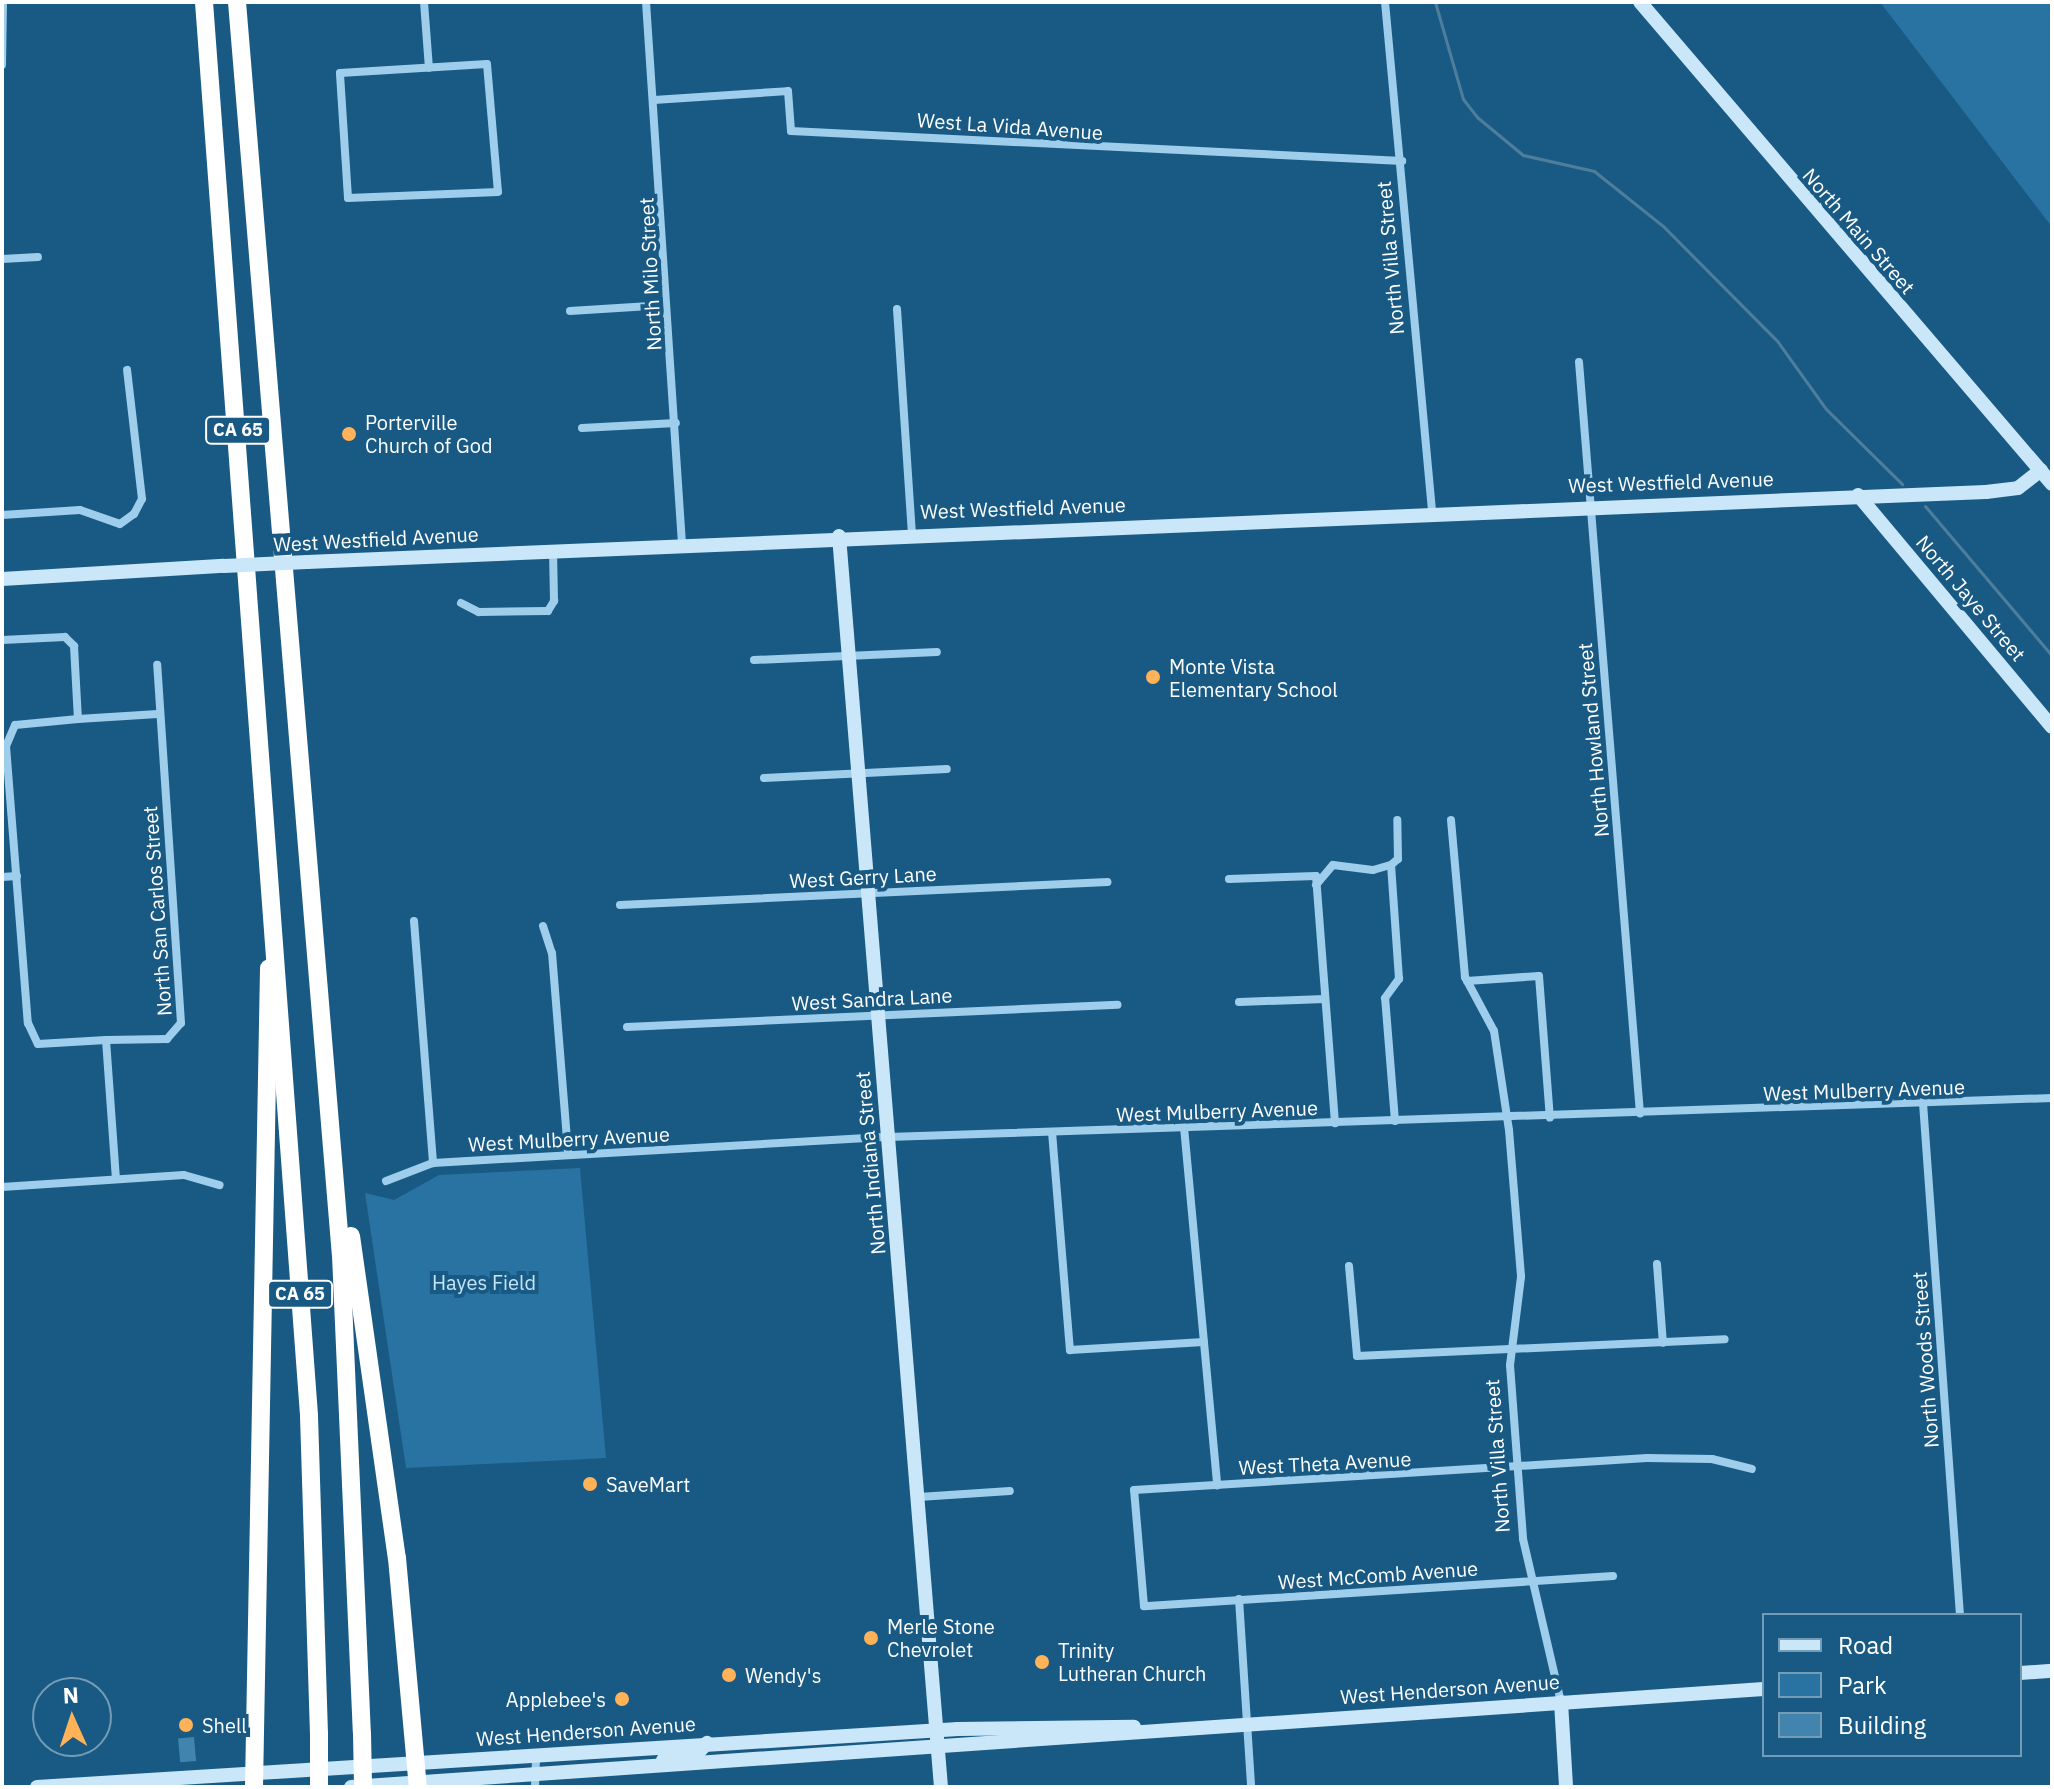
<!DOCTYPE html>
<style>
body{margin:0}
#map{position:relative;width:2054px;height:1789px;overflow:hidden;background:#195a84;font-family:"IBM Plex Sans",sans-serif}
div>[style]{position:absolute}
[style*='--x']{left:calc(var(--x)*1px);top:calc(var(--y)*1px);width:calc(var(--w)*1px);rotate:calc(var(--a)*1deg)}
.green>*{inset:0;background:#2873a1}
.stream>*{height:3px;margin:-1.5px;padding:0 1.5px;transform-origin:1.5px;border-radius:1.5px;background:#4e7e9c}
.building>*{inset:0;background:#4184ad;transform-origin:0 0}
.street>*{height:8px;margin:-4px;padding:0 4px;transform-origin:4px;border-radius:4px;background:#9eceec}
.secondary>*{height:14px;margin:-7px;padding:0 7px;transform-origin:7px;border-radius:7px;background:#cae6f9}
.highway>*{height:18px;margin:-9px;padding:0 9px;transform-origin:9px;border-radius:9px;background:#fff}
.secondary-bridge>*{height:14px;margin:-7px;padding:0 7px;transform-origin:7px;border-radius:7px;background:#cae6f9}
.highway-bridge>*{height:18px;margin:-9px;padding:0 9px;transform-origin:9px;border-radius:9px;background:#fff}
.dots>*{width:22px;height:22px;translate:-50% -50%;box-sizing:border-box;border:4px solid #195a84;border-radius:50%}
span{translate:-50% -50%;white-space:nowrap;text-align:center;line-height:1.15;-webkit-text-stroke:8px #195a84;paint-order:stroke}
.shield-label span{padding:2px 6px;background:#195a84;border:2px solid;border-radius:6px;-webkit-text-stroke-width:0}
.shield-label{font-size:18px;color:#fff;font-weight:700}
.street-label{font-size:20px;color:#fff}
.poi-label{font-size:20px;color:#fff}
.left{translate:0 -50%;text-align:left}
.right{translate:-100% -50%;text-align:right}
.park-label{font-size:20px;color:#c3e4f9}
.frame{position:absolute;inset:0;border:4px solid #fff;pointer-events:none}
.legend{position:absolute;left:1762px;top:1613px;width:260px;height:144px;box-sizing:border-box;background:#195a84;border:2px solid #759cb5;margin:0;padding:10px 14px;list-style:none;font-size:24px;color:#fff}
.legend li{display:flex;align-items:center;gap:16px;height:40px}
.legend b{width:40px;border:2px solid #759cb5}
.north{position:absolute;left:32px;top:1677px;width:80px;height:80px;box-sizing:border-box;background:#195a84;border:2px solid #759cb5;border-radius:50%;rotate:357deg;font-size:22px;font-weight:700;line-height:32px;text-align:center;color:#fff}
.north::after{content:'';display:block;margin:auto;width:28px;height:36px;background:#ffb258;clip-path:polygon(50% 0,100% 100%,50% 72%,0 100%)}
</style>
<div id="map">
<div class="green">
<div style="clip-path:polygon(1880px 2px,2052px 2px,2052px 227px)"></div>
<div style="clip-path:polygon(580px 1168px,606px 1458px,406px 1468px,365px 1193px,394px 1200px,439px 1175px)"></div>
</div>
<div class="stream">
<div style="--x:1435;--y:2;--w:101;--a:73.9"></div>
<div style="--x:1463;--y:99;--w:23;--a:52"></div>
<div style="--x:1477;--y:117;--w:60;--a:39.6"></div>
<div style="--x:1523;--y:155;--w:73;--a:12.7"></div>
<div style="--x:1594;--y:171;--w:88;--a:38.6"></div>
<div style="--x:1663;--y:226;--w:163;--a:45.2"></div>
<div style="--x:1778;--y:342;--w:82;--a:54.4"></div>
<div style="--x:1826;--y:409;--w:107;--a:44.6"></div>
<div style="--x:1925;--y:506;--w:197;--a:49.7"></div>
</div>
<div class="building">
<div style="left:194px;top:1737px;width:24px;height:16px;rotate:85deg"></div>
</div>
<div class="street">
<div style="--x:424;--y:2;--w:66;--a:85.7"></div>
<div style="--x:646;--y:2;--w:543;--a:86.2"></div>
<div style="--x:1385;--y:2;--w:511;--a:84.72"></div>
<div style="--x:487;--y:64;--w:128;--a:85.1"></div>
<div style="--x:498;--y:192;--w:150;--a:177.7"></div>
<div style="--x:348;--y:198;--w:125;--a:-93.7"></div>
<div style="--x:340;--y:73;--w:147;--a:-3.5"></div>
<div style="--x:2;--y:65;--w:63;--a:-89.1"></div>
<div style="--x:654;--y:100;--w:134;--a:-3.8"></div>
<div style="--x:788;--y:91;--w:40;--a:85.7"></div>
<div style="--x:791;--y:131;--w:612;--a:2.81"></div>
<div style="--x:2;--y:259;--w:36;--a:-3"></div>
<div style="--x:897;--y:309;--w:224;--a:86.2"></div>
<div style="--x:570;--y:311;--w:96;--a:-3.6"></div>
<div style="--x:1579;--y:362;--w:754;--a:85.36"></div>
<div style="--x:582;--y:428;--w:94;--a:-3"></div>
<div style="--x:2;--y:515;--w:78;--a:-3.7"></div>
<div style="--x:80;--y:510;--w:42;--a:19.3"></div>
<div style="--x:120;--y:524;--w:17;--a:-36"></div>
<div style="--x:134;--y:514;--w:17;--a:-62"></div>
<div style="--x:142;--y:499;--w:130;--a:-96.6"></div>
<div style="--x:461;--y:603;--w:20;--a:27"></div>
<div style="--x:479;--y:612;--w:69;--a:-0.8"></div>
<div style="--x:548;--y:611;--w:12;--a:-59"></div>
<div style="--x:554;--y:601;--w:50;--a:-91.1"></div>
<div style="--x:2;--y:640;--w:63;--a:-2.7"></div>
<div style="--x:65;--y:637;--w:13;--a:45"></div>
<div style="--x:74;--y:646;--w:73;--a:86.9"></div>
<div style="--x:78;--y:719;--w:63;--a:174.6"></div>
<div style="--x:15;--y:725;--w:23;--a:113"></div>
<div style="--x:6;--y:746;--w:278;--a:85.5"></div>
<div style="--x:28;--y:1023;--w:23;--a:65"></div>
<div style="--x:38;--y:1044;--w:68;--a:-3.4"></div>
<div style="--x:106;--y:1040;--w:139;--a:85.9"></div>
<div style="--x:754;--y:660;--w:183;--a:-2.5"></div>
<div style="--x:78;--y:719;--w:80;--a:-3.6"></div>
<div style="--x:764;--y:778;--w:183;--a:-2.8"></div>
<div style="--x:1451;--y:820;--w:158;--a:84.9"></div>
<div style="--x:1465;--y:977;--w:61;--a:61.8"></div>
<div style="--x:1494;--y:1031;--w:100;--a:81.4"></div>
<div style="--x:1509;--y:1130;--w:147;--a:85.3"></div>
<div style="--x:1521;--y:1277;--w:89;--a:97.1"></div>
<div style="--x:1510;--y:1365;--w:174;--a:85.7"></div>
<div style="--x:1523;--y:1539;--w:167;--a:76.9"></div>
<div style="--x:2;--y:877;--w:15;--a:-4"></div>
<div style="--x:1229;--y:879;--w:87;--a:-2"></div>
<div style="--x:1316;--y:876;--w:248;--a:85.6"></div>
<div style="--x:1316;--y:885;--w:26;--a:-50"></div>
<div style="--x:1333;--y:865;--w:40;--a:7.1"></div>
<div style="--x:1373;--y:870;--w:19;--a:-16"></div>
<div style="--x:620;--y:905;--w:488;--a:-2.7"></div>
<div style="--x:414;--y:921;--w:243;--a:85.5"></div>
<div style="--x:543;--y:926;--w:28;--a:72"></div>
<div style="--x:552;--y:953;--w:202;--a:85.4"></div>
<div style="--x:1467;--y:981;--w:72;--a:-4"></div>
<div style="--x:1539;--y:976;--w:142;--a:85.6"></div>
<div style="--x:1239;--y:1002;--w:86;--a:-2"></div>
<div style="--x:627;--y:1027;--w:491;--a:-2.6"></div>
<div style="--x:106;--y:1040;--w:61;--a:-0.9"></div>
<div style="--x:167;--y:1039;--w:21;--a:-49"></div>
<div style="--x:181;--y:1023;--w:359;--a:-93.8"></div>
<div style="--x:1923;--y:1103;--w:513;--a:85.87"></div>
<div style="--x:1395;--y:1121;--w:123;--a:-94.6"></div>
<div style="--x:1385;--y:998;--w:24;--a:-54"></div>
<div style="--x:1399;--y:979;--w:114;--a:-94"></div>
<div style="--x:1391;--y:865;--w:9;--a:-41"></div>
<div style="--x:1398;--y:859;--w:39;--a:-91"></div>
<div style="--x:1184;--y:1127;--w:360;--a:84.7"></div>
<div style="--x:1052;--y:1132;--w:219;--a:85.3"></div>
<div style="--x:1070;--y:1350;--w:134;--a:-3.4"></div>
<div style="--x:386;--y:1181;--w:50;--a:-21"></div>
<div style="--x:433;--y:1163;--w:456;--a:-3.3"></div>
<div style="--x:888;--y:1137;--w:1165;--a:-1.92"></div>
<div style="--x:2;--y:1187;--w:182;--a:-3.8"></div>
<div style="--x:184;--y:1175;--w:37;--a:16"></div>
<div style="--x:1657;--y:1264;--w:79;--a:85.7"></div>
<div style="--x:1349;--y:1266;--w:90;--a:84.9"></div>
<div style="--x:1357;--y:1356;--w:368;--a:-2.6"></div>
<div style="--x:919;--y:1497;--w:91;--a:-3.8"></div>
<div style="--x:1613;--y:1576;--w:470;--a:176.3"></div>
<div style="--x:1144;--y:1606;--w:116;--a:-94.9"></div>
<div style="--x:1134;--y:1490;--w:514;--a:-3.57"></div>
<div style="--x:1647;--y:1458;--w:65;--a:0.9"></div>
<div style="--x:1712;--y:1459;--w:41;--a:14"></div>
<div style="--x:1239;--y:1599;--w:188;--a:86.3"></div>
<div style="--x:535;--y:1787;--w:34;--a:-88"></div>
</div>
<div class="secondary">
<div style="--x:1640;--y:2;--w:634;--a:49.48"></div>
<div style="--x:1858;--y:495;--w:302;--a:50.1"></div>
<div style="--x:839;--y:536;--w:1255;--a:85.34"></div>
<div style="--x:307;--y:562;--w:1680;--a:-2.39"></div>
<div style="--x:1986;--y:492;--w:32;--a:-7"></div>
<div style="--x:2018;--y:488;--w:29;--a:-38"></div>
<div style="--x:2;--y:579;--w:222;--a:-3.4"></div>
<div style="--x:2020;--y:1673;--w:32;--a:-4"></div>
<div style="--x:1561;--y:1702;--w:85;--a:86.6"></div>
<div style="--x:663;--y:1760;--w:35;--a:-10"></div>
<div style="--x:697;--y:1754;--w:15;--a:-48"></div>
<div style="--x:37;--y:1787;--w:923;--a:-3.6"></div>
<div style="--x:958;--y:1729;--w:176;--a:-0.7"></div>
<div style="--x:351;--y:1787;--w:1416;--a:-3.97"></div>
</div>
<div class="highway">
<div style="--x:204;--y:2;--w:1418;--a:85.75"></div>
<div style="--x:309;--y:1416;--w:318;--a:88.2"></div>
<div style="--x:237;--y:2;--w:1257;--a:85.26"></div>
<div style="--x:341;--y:1255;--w:478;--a:87.5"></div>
<div style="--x:351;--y:1236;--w:325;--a:81.9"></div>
<div style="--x:397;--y:1558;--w:230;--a:84.8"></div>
<div style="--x:254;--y:1787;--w:819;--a:-88.95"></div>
</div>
<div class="secondary-bridge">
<div style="--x:224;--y:566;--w:83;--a:-2.8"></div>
</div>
<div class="highway-bridge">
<div style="--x:362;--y:1733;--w:54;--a:88.9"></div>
<div style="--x:319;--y:1734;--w:53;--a:90"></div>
</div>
<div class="dots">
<div style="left:349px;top:434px;background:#ffb258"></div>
<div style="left:1153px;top:677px;background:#ffb258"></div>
<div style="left:590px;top:1484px;background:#ffb258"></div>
<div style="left:871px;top:1638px;background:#ffb258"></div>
<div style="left:1042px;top:1662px;background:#ffb258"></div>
<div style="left:729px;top:1675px;background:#ffb258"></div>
<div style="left:622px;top:1699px;background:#ffb258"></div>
<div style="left:186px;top:1725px;background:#ffb258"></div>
</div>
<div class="shield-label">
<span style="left:238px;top:430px">CA 65</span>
<span style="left:300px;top:1294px">CA 65</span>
</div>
<div class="street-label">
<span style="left:1010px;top:126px;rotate:4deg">West La Vida Avenue</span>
<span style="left:1859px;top:231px;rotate:49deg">North Main Street</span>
<span style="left:1390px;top:258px;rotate:-95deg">North Villa Street</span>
<span style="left:650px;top:274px;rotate:-93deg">North Milo Street</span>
<span style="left:1671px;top:482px;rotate:-2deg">West Westfield Avenue</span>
<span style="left:1023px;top:508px;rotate:-2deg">West Westfield Avenue</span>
<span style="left:376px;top:539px;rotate:-3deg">West Westfield Avenue</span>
<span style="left:1971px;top:598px;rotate:50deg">North Jaye Street</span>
<span style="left:1593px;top:740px;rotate:-95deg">North Howland Street</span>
<span style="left:863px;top:877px;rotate:-3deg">West Gerry Lane</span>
<span style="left:157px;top:911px;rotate:-94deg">North San Carlos Street</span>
<span style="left:872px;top:999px;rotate:-3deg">West Sandra Lane</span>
<span style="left:1864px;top:1090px;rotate:-2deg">West Mulberry Avenue</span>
<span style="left:1217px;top:1111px;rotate:-2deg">West Mulberry Avenue</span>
<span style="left:569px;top:1139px;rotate:-3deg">West Mulberry Avenue</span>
<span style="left:870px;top:1163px;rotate:-95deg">North Indiana Street</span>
<span style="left:1925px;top:1360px;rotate:-94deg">North Woods Street</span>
<span style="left:1497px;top:1456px;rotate:-94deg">North Villa Street</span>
<span style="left:1325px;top:1463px;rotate:-3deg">West Theta Avenue</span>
<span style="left:1378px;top:1575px;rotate:-4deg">West McComb Avenue</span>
<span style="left:1450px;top:1689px;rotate:-4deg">West Henderson Avenue</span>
<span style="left:586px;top:1731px;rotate:-4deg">West Henderson Avenue</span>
</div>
<div class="poi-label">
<span class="left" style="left:365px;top:434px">Porterville<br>Church of God</span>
<span class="left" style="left:1169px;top:678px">Monte Vista<br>Elementary School</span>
<span class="left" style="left:606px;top:1484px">SaveMart</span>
<span class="left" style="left:887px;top:1638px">Merle Stone<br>Chevrolet</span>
<span class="left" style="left:1058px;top:1662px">Trinity<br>Lutheran Church</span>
<span class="left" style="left:745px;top:1675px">Wendy's</span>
<span class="right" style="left:606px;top:1699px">Applebee's</span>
<span class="left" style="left:202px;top:1725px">Shell</span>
</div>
<div class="park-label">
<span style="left:484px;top:1282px">Hayes Field</span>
</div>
<div class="frame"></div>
<ul class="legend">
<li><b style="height:10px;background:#cae6f9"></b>Road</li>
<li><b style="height:22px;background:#2873a1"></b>Park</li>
<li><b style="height:22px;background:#4184ad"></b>Building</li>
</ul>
<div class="north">N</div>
</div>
